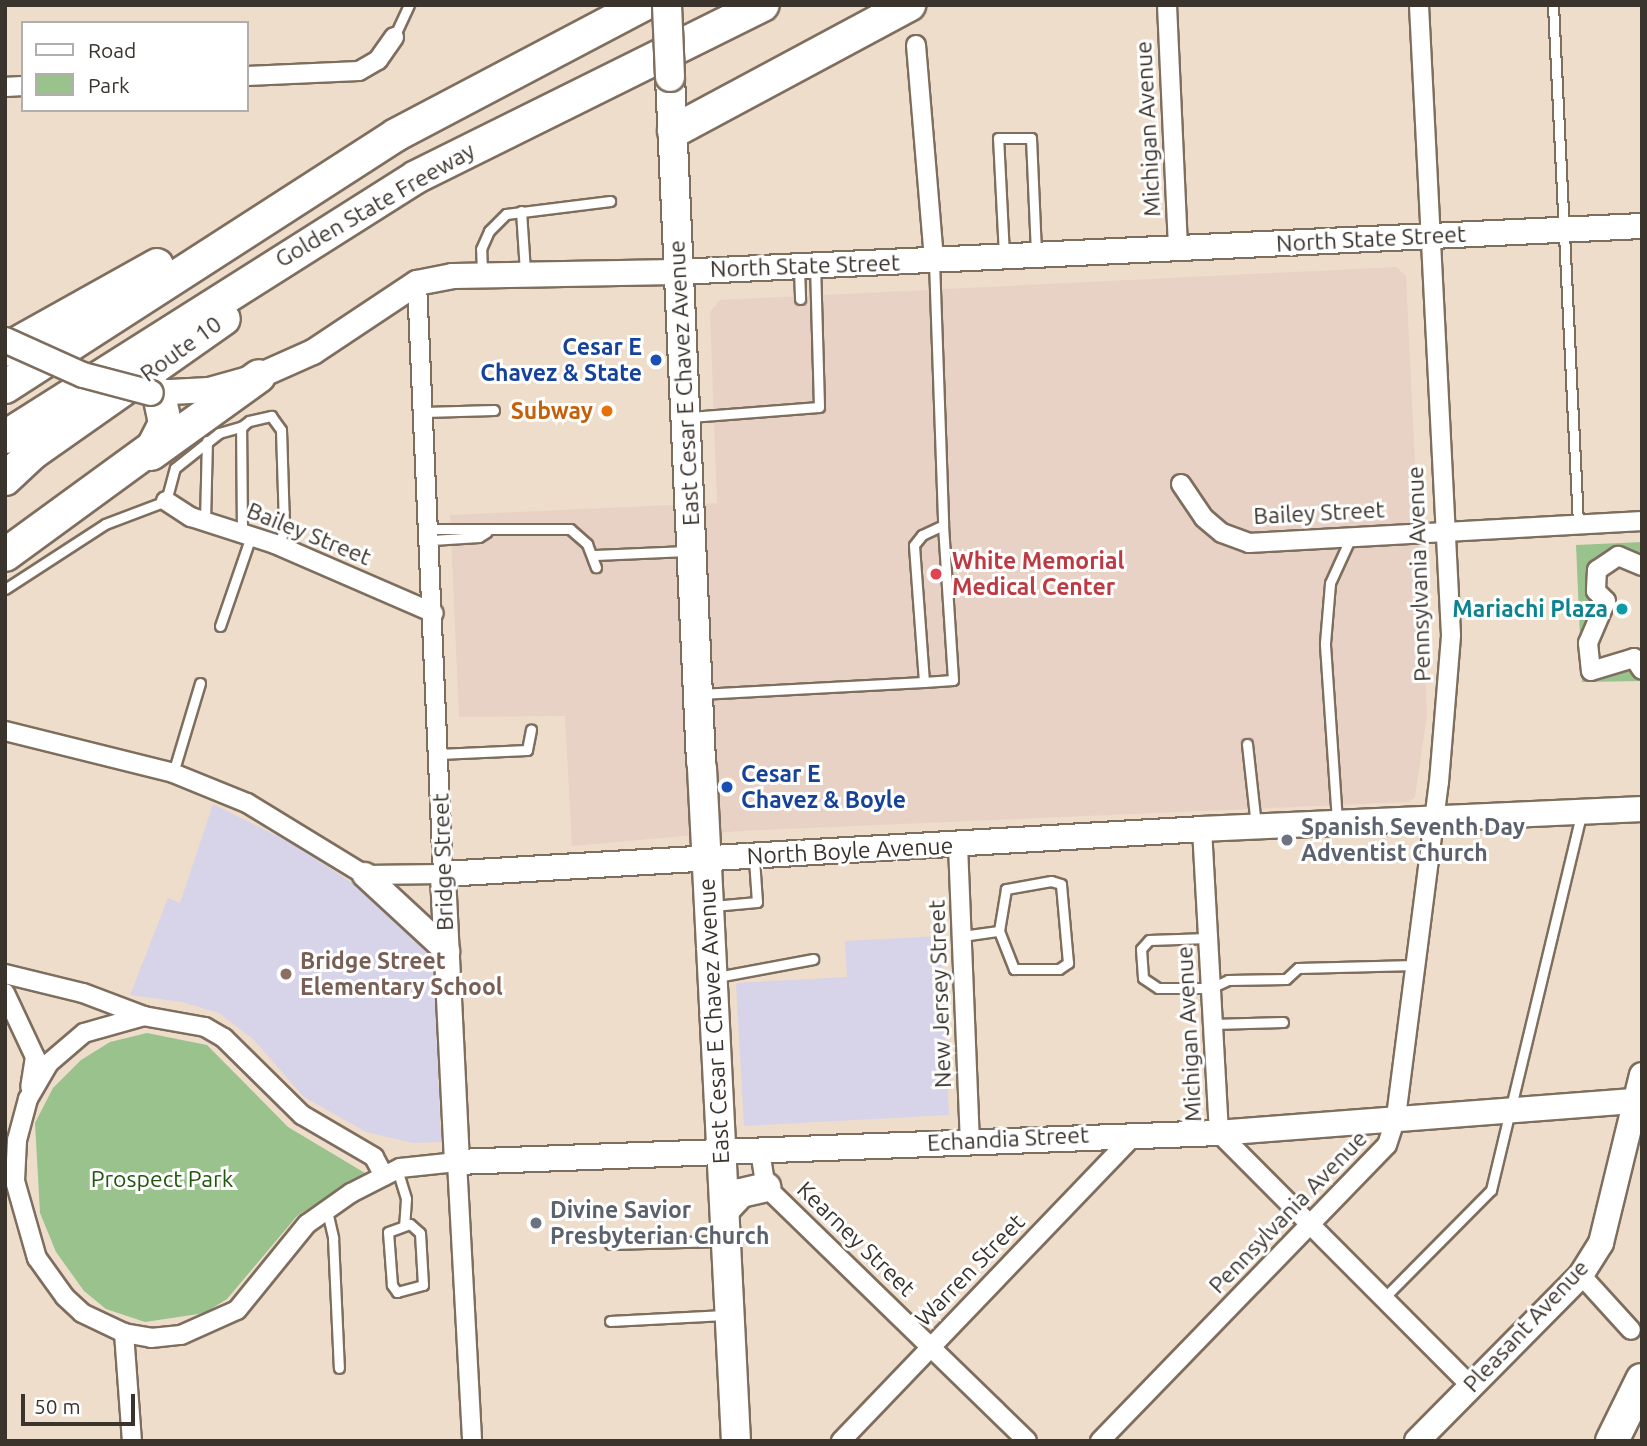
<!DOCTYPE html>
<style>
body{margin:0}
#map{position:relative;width:1647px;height:1446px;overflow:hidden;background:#efddcb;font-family:Ubuntu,sans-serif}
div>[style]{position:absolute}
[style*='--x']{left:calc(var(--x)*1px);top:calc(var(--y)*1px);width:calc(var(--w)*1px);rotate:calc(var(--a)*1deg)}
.education>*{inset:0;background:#d7d3e8}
.medical>*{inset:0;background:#e8d1c5}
.green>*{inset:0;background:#99c28d}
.roads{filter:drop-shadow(2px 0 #7e6e5e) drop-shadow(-2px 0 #7e6e5e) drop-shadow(0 2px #7e6e5e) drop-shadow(0 -2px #7e6e5e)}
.lane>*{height:9px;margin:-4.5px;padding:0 4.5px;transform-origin:4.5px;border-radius:4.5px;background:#fff}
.street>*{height:18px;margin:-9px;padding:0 9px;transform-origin:9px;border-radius:9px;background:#fff}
.secondary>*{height:24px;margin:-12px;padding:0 12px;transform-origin:12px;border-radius:12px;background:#fff}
.primary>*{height:28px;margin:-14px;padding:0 14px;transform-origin:14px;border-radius:14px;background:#fff}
.highway>*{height:32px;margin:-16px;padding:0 16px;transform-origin:16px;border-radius:16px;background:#fff}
.bridges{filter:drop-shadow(2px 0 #7e6e5e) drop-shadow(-2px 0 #7e6e5e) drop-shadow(0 2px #7e6e5e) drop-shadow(0 -2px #7e6e5e)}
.secondary-bridge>*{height:24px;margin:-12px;padding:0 12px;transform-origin:12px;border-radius:12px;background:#fff}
.primary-bridge>*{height:28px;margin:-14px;padding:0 14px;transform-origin:14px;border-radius:14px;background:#fff}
.dots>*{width:19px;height:19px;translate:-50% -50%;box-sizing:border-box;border:4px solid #fff;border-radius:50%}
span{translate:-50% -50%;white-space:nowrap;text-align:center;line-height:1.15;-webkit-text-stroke:6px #fff;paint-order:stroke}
.street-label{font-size:23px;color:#3b342d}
.transit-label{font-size:23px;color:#164399;font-weight:700}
.right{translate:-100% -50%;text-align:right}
.left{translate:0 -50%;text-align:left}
.food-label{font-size:23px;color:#c56008;font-weight:700}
.health-label{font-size:23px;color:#be3a42;font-weight:700}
.culture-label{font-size:23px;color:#0d838f;font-weight:700}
.worship-label{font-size:23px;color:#5b616d;font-weight:700}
.education-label{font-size:23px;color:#785e54;font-weight:700}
.park-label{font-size:23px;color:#21570c}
.frame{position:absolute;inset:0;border:7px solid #3b342d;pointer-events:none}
.legend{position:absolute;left:21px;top:21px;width:228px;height:91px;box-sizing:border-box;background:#fff;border:2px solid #b1aeab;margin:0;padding:9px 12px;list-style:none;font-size:21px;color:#3b342d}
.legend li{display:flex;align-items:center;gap:14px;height:35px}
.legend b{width:35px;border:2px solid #b1aeab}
.scale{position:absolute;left:21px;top:1394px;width:114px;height:32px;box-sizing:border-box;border:4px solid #3b342d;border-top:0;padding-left:9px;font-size:21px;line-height:24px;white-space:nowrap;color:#3b342d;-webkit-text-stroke:5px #fff;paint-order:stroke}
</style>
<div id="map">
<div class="education">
<div style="clip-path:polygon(213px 804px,297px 846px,361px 889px,433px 952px,441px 1142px,413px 1143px,366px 1132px,304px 1097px,253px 1039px,219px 1013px,182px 1002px,130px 995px,168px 898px,180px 903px)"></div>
<div style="clip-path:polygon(940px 936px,949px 1115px,744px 1126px,736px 983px,847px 977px,845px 941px)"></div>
</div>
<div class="medical">
<div style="clip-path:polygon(1396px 267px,1406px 276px,1427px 715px,1415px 797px,1409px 802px,740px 831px,572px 846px,565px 716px,459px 717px,450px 515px,717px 503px,710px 312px,720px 300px)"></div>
</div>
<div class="green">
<div style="clip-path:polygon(1642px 542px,1642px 565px,1606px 560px,1589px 668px,1634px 658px,1642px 681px,1582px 682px,1576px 545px)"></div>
<div style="clip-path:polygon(147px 1033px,207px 1045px,288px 1127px,365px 1173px,297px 1216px,227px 1299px,205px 1313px,145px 1322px,106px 1309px,84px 1291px,56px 1252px,40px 1213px,35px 1123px,53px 1088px,81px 1060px,110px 1042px)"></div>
</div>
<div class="roads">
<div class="lane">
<div style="--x:1553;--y:5;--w:520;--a:87.24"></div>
<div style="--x:394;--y:37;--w:35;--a:-65"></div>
<div style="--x:521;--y:211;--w:61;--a:86.2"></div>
<div style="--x:1004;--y:255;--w:117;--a:-92.9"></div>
<div style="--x:998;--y:138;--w:33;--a:0"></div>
<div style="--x:1031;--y:138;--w:116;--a:87.5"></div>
<div style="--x:934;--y:261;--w:264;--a:88"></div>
<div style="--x:799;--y:268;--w:31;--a:88"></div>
<div style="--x:482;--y:273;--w:24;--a:-92"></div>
<div style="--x:481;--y:249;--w:20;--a:-66"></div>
<div style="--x:489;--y:231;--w:24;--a:-45"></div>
<div style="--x:506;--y:214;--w:105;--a:-7.1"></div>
<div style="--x:424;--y:412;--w:70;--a:-1.6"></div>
<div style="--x:690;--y:417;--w:129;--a:-4.4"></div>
<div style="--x:819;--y:407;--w:140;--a:-91.6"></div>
<div style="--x:205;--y:521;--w:80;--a:-88.6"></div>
<div style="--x:943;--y:525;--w:155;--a:86.3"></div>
<div style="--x:953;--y:680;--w:29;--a:176"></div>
<div style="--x:924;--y:682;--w:137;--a:-94.2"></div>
<div style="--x:914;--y:545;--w:13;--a:-51"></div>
<div style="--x:922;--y:535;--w:23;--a:-25"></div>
<div style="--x:431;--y:529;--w:139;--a:0"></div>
<div style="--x:570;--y:529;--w:23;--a:41"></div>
<div style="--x:587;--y:544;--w:25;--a:69"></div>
<div style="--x:242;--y:533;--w:106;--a:-90.5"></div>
<div style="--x:241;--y:427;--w:10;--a:-37"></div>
<div style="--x:249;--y:421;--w:23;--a:-13"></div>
<div style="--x:271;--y:416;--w:17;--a:54"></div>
<div style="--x:281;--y:430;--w:96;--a:88.2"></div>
<div style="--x:284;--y:526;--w:19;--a:102"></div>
<div style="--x:432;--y:540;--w:47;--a:-3.7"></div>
<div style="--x:479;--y:537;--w:9;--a:-32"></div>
<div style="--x:595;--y:555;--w:92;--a:-2.5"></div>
<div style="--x:5;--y:589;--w:119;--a:-33"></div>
<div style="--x:105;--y:524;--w:65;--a:-20.7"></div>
<div style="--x:166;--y:501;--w:34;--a:-75"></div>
<div style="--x:175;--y:468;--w:56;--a:-38.5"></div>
<div style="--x:219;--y:433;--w:25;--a:-16"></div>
<div style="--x:220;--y:626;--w:95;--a:-71"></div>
<div style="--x:700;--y:694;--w:224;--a:-3.1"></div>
<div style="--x:1247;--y:744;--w:82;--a:83.7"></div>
<div style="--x:439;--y:754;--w:88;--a:-2.6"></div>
<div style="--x:527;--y:750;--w:21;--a:-79"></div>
<div style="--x:173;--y:773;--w:94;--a:-73.3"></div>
<div style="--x:1337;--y:821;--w:178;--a:-93.9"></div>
<div style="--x:1325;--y:643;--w:60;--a:-85.2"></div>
<div style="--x:1330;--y:583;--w:51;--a:-65.5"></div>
<div style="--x:713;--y:906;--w:44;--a:-5.2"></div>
<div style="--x:757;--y:902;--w:43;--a:-94"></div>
<div style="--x:962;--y:936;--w:37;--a:-8"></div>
<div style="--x:999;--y:931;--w:41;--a:68.5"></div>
<div style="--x:1014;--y:969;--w:45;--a:0"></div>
<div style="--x:1059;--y:969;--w:11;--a:-34"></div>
<div style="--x:1068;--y:963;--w:79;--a:-95.1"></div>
<div style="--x:1061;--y:884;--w:10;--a:-163"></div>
<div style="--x:1051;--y:881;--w:46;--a:169.9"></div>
<div style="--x:1006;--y:889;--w:43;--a:99.5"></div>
<div style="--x:1208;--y:938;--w:59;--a:178.1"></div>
<div style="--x:1149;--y:940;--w:12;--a:132"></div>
<div style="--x:1141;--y:949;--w:29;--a:86"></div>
<div style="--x:1143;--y:978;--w:18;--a:34"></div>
<div style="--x:1158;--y:988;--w:53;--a:0"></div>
<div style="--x:1211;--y:988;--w:19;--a:-25"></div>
<div style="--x:1228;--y:980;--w:58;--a:-1"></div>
<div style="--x:1286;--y:979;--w:16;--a:-43"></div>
<div style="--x:1298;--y:968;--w:117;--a:-1.5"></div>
<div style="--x:717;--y:977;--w:98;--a:-10.6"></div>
<div style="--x:1213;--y:1024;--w:70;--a:-1.6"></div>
<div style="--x:397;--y:1169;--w:31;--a:73"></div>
<div style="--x:406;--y:1199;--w:26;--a:94"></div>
<div style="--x:327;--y:1211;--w:28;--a:77"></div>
<div style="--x:333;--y:1238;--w:130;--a:87.4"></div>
<div style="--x:410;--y:1224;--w:13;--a:42"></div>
<div style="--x:420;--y:1233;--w:52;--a:86.7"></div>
<div style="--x:423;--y:1285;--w:27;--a:165"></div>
<div style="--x:397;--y:1292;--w:9;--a:-126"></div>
<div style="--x:392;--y:1285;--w:53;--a:-94.3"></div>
<div style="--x:388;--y:1232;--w:23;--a:-20"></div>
<div style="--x:610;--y:1244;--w:111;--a:-1.5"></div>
<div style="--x:1383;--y:1299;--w:153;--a:-45.3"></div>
<div style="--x:1491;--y:1190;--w:387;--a:-76.5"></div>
<div style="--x:610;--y:1321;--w:115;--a:-3"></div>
</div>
<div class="street">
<div style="--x:1167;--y:5;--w:245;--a:87.4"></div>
<div style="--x:916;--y:45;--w:217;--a:85.2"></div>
<div style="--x:247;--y:76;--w:112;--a:-2.6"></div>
<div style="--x:359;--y:71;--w:22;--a:-30"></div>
<div style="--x:378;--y:60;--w:28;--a:-55"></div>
<div style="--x:5;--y:87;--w:18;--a:-3"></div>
<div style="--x:1181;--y:484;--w:41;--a:55.9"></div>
<div style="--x:1204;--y:518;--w:23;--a:40"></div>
<div style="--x:1222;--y:533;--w:29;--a:20"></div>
<div style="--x:1249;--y:543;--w:394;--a:-3.2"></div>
<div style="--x:166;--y:501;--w:30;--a:33"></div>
<div style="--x:191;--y:517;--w:88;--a:17.8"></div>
<div style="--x:275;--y:544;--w:173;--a:23.5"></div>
<div style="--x:1642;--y:566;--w:26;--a:-157"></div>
<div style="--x:1618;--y:556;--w:25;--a:146"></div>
<div style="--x:1597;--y:570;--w:21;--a:93"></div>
<div style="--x:1596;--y:591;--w:14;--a:45"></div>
<div style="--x:1606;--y:601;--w:46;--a:113.2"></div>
<div style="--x:1588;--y:643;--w:28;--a:84"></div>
<div style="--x:1591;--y:671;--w:45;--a:-16.8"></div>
<div style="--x:1634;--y:658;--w:14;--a:56"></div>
<div style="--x:5;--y:731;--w:173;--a:14"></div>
<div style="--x:173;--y:773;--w:80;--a:22.1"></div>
<div style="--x:247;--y:803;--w:138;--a:31.4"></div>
<div style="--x:365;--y:875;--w:78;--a:-0.7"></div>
<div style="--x:443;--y:874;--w:592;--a:-92.52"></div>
<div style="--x:1202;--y:829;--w:304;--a:86.8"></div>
<div style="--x:1219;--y:1133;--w:356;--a:45.1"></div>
<div style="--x:958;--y:845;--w:296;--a:87.7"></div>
<div style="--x:5;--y:974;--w:80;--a:13.7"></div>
<div style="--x:83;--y:993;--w:65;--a:20.7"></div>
<div style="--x:5;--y:993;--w:71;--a:64.9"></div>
<div style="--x:35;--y:1057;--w:30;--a:99"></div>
<div style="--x:760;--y:1151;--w:36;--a:81"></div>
<div style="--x:766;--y:1187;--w:364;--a:44.2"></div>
<div style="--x:384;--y:1176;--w:21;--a:-118"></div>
<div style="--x:374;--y:1157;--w:83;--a:-149.7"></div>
<div style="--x:302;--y:1115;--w:110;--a:-135.4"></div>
<div style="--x:224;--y:1038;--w:22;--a:-150"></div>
<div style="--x:205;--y:1027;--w:62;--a:-169.8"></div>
<div style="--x:144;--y:1016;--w:62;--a:164.2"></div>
<div style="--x:84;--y:1033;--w:46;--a:139.4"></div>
<div style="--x:49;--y:1063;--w:42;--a:120.3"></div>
<div style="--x:28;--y:1099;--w:42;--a:105"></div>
<div style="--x:17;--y:1140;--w:41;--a:92.8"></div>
<div style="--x:15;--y:1181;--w:80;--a:74.1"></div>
<div style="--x:37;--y:1258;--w:48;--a:54.3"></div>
<div style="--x:65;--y:1297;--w:23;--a:43"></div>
<div style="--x:82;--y:1313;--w:47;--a:25.5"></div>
<div style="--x:124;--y:1333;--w:27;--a:10"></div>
<div style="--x:151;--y:1338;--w:30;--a:-6"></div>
<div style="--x:181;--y:1335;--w:61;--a:-24.1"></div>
<div style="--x:237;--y:1310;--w:111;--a:-50.9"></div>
<div style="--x:307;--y:1224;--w:54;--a:-35.2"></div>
<div style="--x:351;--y:1193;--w:55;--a:-27"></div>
<div style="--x:400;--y:1168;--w:57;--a:-6"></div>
<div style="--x:457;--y:1162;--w:279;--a:86.9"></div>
<div style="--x:1581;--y:1275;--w:74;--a:47.7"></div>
<div style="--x:124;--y:1333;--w:108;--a:85.8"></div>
<div style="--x:841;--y:1441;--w:426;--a:-46.2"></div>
<div style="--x:1100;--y:1441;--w:412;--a:-45.9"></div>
<div style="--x:1387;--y:1145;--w:29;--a:-72"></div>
<div style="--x:1396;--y:1117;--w:338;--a:-82.7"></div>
<div style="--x:1439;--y:782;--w:147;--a:-85.3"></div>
<div style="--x:1451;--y:635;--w:631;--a:-92.91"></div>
</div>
<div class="secondary">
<div style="--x:151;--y:393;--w:58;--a:-3"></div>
<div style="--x:209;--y:390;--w:52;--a:-15.6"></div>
<div style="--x:259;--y:376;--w:59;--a:-24"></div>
<div style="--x:313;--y:352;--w:125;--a:-33.6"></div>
<div style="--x:417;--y:283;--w:36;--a:-11"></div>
<div style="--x:452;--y:276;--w:225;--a:-1"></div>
<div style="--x:677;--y:272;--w:966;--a:-2.73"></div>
<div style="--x:365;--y:875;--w:112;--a:42.8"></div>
<div style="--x:1634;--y:1101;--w:416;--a:175.6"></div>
<div style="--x:1219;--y:1133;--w:763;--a:177.82"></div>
<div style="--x:457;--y:1162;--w:288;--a:-92.8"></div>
<div style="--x:443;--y:874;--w:760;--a:-3.39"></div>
<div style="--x:1202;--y:829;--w:440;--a:-2.6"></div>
<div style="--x:1417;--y:1441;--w:233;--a:-45.3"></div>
<div style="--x:1581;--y:1275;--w:38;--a:-58"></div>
<div style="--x:1601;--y:1243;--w:173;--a:-76.3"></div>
</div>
<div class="primary">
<div style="--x:670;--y:77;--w:685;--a:87.41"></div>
<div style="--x:702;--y:768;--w:674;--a:87.11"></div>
<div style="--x:725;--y:1210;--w:23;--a:-47"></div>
<div style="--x:741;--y:1193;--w:26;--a:-13"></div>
</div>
<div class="highway">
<div style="--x:674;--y:131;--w:267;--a:-28.2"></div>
<div style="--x:5;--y:350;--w:174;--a:-29.2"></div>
<div style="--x:5;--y:387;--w:465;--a:-32.8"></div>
<div style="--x:396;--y:135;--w:279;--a:-27.8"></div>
<div style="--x:5;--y:437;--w:486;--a:-32.3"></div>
<div style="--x:416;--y:177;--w:387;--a:-26.4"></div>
<div style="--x:151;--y:454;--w:133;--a:-35.8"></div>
<div style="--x:5;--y:479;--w:38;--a:-43"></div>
<div style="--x:33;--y:453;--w:233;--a:-35.1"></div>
<div style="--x:5;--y:555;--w:183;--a:-36.1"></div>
<div style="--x:153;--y:447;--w:27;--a:-63"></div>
<div style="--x:165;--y:423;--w:30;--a:-102"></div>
<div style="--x:1612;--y:1441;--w:68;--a:-63.8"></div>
</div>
</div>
<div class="bridges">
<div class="secondary-bridge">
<div style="--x:5;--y:340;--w:85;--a:24.2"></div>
<div style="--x:83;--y:375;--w:70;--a:14.8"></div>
</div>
<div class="primary-bridge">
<div style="--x:667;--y:5;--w:72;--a:87.6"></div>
</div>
</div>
<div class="dots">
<div style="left:656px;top:360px;background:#1a4fb4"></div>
<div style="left:607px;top:411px;background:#e8710a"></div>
<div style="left:936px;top:574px;background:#e0444e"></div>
<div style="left:1622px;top:609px;background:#0f9aa8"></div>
<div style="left:727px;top:787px;background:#1a4fb4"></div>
<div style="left:1287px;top:840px;background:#6b7280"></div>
<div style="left:286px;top:974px;background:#8d6e63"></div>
<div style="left:536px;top:1223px;background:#6b7280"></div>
</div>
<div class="street-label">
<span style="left:1148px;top:129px;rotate:-93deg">Michigan Avenue</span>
<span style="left:375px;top:205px;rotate:-30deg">Golden State Freeway</span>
<span style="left:1371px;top:239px;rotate:-3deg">North State Street</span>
<span style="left:805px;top:266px;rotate:-2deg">North State Street</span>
<span style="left:181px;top:349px;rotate:-36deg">Route 10</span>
<span style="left:684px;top:383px;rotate:-93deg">East Cesar E Chavez Avenue</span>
<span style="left:1319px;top:513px;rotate:-3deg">Bailey Street</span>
<span style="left:309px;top:534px;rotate:22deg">Bailey Street</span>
<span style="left:1419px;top:574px;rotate:-92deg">Pennsylvania Avenue</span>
<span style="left:850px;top:851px;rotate:-3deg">North Boyle Avenue</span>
<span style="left:443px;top:862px;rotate:-92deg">Bridge Street</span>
<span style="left:940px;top:994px;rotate:-92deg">New Jersey Street</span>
<span style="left:714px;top:1021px;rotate:-93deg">East Cesar E Chavez Avenue</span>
<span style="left:1189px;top:1034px;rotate:-93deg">Michigan Avenue</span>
<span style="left:1008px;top:1139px;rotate:-3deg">Echandia Street</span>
<span style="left:1288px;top:1212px;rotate:-46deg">Pennsylvania Avenue</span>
<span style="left:856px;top:1239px;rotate:44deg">Kearney Street</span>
<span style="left:970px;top:1270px;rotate:-46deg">Warren Street</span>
<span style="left:1526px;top:1326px;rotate:-47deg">Pleasant Avenue</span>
</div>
<div class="transit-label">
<span class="right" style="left:642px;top:360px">Cesar E<br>Chavez &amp; State</span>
<span class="left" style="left:741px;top:787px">Cesar E<br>Chavez &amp; Boyle</span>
</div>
<div class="food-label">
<span class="right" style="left:593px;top:411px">Subway</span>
</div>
<div class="health-label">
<span class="left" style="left:952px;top:574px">White Memorial<br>Medical Center</span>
</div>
<div class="culture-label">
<span class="right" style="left:1608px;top:609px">Mariachi Plaza</span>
</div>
<div class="worship-label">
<span class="left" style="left:1301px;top:840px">Spanish Seventh Day<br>Adventist Church</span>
<span class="left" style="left:550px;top:1223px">Divine Savior<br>Presbyterian Church</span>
</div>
<div class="education-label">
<span class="left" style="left:300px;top:974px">Bridge Street<br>Elementary School</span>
</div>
<div class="park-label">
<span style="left:162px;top:1179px">Prospect Park</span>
</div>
<div class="frame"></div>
<ul class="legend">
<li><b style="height:9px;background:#fff"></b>Road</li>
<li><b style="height:19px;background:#99c28d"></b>Park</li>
</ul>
<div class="scale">50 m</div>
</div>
